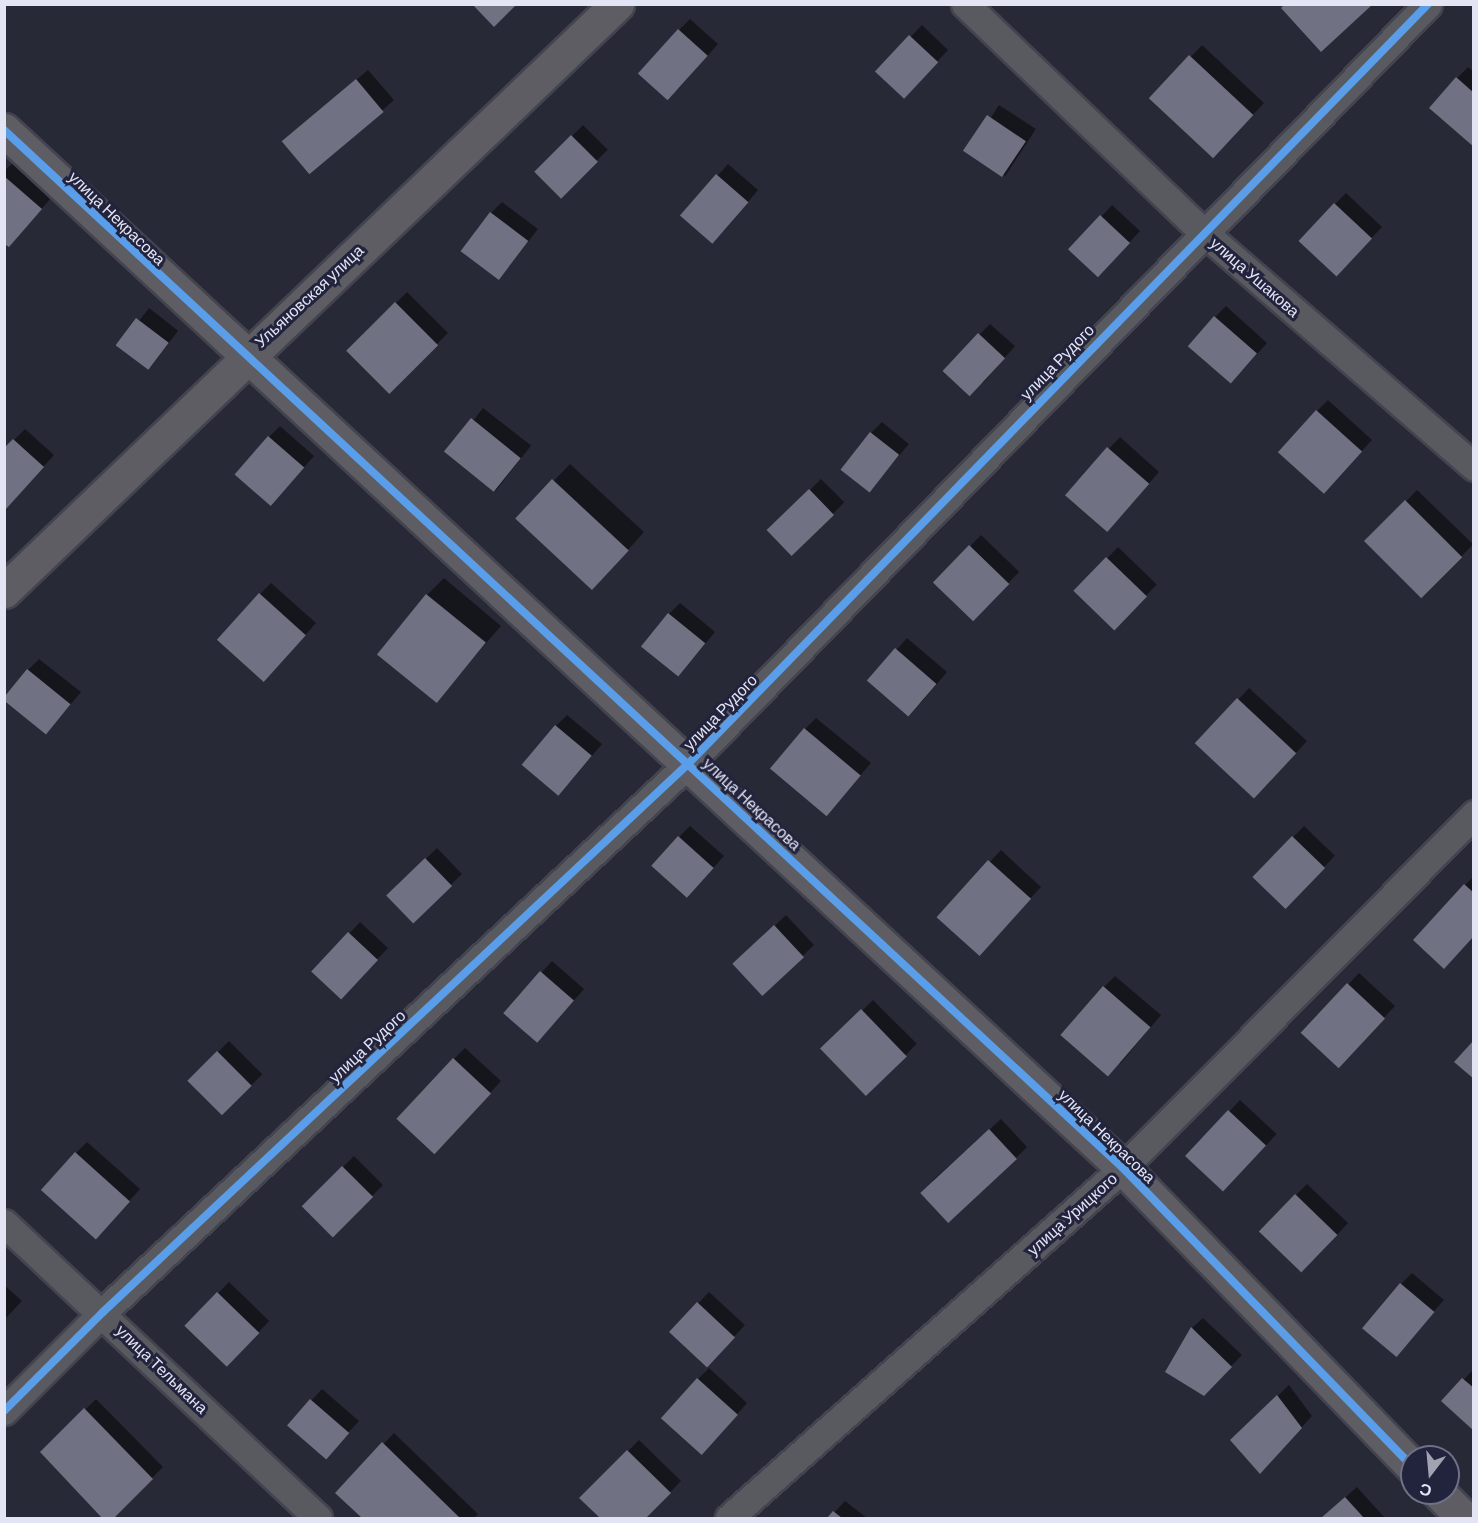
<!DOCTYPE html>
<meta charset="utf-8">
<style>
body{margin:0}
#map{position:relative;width:1478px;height:1523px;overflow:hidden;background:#282936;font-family:Barlow,sans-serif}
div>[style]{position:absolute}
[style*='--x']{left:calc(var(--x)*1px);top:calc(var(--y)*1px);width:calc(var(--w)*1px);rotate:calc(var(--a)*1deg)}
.shadow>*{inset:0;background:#0007;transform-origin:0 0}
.building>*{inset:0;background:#707182;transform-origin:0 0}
.roads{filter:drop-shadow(2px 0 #434450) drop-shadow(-2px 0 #434450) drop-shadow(0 2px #434450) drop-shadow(0 -2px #434450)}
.street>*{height:27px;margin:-13.5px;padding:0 13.5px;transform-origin:13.5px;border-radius:13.5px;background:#595a60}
.secondary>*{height:33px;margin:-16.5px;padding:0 16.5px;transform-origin:16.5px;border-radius:16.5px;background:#5d5d63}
.cycleway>*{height:8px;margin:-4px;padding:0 4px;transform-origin:4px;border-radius:4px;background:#5a9eea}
span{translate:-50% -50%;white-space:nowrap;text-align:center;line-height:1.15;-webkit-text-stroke:6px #22233c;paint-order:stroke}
.street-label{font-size:16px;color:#e3e5f5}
.frame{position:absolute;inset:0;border:6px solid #e3e5f5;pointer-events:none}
.north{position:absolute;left:1400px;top:1445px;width:60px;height:60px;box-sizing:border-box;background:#22233c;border:2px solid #6f7186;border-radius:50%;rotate:196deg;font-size:16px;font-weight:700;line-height:24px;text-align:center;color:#e3e5f5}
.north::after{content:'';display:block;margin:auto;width:21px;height:27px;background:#a2a3b2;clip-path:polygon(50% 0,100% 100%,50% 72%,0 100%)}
</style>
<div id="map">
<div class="shadow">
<div style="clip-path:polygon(690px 19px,718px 44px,679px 88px,679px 30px)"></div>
<div style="clip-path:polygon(922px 25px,948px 50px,915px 85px,877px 72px)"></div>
<div style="clip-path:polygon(1202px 45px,1264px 103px,1225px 145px,1152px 98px)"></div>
<div style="clip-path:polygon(1468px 67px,1474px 72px,1474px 145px,1457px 78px)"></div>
<div style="clip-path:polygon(368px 70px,394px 100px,310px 173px,295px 131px)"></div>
<div style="left:999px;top:105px;width:44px;height:56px;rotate:33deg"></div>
<div style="left:583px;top:125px;width:35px;height:66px;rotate:45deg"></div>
<div style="clip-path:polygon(13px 163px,52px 197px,19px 234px,4px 242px,4px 171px)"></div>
<div style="clip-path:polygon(728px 164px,758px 190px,724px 231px,682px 216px)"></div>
<div style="clip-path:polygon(1346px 193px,1382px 227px,1347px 264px,1335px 204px)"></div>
<div style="clip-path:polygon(502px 202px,538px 229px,500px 278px,491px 213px)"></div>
<div style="clip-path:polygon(1112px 205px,1140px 231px,1109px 264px,1071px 250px)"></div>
<div style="left:407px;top:292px;width:58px;height:83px;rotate:45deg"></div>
<div style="clip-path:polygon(1226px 306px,1267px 343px,1242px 371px,1215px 317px)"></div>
<div style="left:149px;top:308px;width:37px;height:49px;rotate:38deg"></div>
<div style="clip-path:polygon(990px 324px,1015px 346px,983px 383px,979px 335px)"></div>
<div style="clip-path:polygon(1328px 400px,1372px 440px,1334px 481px,1317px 411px)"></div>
<div style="left:483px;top:408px;width:61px;height:57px;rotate:38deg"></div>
<div style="clip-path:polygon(882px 422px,909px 444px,870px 490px,871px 433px)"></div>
<div style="clip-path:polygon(280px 426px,314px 456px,281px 493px,269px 437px)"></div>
<div style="clip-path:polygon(25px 429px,54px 455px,6px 507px,4px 450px)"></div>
<div style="clip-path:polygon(1120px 437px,1159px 472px,1118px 519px,1066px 494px)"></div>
<div style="clip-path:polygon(570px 464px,644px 532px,609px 571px,517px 519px)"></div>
<div style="left:821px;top:479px;width:33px;height:74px;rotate:45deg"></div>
<div style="left:1417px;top:490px;width:78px;height:72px;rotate:44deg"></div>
<div style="left:981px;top:535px;width:53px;height:66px;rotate:44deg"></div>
<div style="left:1118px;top:547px;width:54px;height:62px;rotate:44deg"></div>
<div style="clip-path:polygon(444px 578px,501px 626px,435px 702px,427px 595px)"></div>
<div style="clip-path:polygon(271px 583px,316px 623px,275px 669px,260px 594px)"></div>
<div style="clip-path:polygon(680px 603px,715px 632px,688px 664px,669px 614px)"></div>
<div style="clip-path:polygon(907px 638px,947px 672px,921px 703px,870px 680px)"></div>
<div style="clip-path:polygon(39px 659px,81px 692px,48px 731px,28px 670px)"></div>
<div style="clip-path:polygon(1249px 688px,1307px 741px,1266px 786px,1197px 744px)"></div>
<div style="clip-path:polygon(567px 715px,602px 744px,570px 782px,556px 726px)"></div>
<div style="clip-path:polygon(816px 718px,871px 763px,828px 813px,805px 729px)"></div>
<div style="clip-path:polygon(690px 826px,724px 856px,698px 885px,679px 837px)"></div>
<div style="left:1304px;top:826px;width:43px;height:71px;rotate:44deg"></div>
<div style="left:437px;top:848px;width:36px;height:69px;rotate:46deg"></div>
<div style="clip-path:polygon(1001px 850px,1041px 887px,989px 943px,938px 917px)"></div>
<div style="clip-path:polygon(1474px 876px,1474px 935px,1415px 940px,1465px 885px)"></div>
<div style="clip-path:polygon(786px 915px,814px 945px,763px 994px,746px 953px)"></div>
<div style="clip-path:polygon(360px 922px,388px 948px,351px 987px,313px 972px)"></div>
<div style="clip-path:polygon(552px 961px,584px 989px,548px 1030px,542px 972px)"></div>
<div style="clip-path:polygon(1359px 973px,1395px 1006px,1349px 1055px,1303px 1033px)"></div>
<div style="clip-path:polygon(1115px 976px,1161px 1015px,1120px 1064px,1104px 987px)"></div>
<div style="left:873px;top:1000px;width:62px;height:71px;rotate:45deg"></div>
<div style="left:229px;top:1041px;width:47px;height:56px;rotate:45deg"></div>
<div style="clip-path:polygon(465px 1048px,501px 1081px,445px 1142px,454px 1059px)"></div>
<div style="left:1240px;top:1100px;width:50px;height:77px;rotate:43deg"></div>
<div style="clip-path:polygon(1001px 1119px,1027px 1147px,1016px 1158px,932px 1181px)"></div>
<div style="clip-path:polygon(87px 1142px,140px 1189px,107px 1226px,76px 1153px)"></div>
<div style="left:354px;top:1156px;width:41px;height:71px;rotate:45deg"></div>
<div style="clip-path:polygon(1307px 1184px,1348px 1223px,1314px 1260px,1296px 1195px)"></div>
<div style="clip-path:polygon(1412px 1273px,1444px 1300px,1396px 1354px,1401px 1284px)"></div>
<div style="left:229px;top:1282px;width:56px;height:60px;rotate:44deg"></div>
<div style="clip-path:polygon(4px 1285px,22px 1301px,4px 1320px)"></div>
<div style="clip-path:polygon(709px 1292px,745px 1325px,718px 1354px,671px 1332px)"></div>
<div style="clip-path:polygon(1203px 1318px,1242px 1355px,1204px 1394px,1192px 1328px)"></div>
<div style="clip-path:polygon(709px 1368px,747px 1403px,714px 1441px,698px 1379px)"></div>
<div style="clip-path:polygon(1474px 1369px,1474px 1429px,1443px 1401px)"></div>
<div style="clip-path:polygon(1289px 1385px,1312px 1416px,1271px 1461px,1232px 1440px)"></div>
<div style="clip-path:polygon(322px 1389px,359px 1421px,336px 1446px,289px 1425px)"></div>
<div style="clip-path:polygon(96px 1399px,163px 1467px,112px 1518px,104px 1518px,42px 1452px)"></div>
<div style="clip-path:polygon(394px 1433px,478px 1514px,474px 1518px,364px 1518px,337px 1493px)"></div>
<div style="clip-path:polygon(639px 1440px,681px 1481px,645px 1518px,602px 1518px,581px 1498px)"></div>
<div style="clip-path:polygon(1357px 1487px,1385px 1518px,1322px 1518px)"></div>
<div style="clip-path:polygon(845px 1501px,867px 1518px,829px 1518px)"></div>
</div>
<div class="building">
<div style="clip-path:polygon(472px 4px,517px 4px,494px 27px)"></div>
<div style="clip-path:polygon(1285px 4px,1373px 4px,1321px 52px,1281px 8px)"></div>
<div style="left:678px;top:29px;width:40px;height:60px;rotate:42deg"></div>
<div style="left:909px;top:35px;width:40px;height:50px;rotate:43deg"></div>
<div style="left:1189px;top:55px;width:88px;height:59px;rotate:43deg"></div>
<div style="clip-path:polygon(1456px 77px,1474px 93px,1474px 147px,1429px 108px)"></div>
<div style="left:356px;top:79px;width:43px;height:97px;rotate:50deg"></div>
<div style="left:987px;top:115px;width:47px;height:43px;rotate:34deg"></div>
<div style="left:571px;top:135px;width:38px;height:52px;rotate:45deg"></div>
<div style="left:716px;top:174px;width:43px;height:55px;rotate:41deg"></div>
<div style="clip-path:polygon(4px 176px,42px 209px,9px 247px,4px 244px)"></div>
<div style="left:1334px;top:203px;width:52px;height:52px;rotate:43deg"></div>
<div style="left:490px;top:212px;width:48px;height:49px;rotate:37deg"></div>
<div style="left:1100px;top:215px;width:41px;height:47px;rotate:43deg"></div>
<div style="left:395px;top:302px;width:61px;height:69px;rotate:45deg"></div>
<div style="left:1214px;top:316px;width:57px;height:40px;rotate:41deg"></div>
<div style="left:136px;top:318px;width:41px;height:34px;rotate:37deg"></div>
<div style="left:978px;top:333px;width:37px;height:52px;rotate:43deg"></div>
<div style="left:1316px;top:410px;width:62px;height:57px;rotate:42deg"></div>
<div style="left:471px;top:418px;width:64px;height:43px;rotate:39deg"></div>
<div style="left:870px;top:432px;width:37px;height:48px;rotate:38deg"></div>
<div style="left:268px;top:436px;width:48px;height:51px;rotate:41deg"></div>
<div style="clip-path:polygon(13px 439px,44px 467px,6px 509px,4px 448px)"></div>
<div style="left:1107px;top:447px;width:56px;height:64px;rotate:41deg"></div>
<div style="left:552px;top:479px;width:105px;height:54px;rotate:43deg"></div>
<div style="left:809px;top:489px;width:36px;height:59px;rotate:46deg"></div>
<div style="left:1405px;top:500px;width:81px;height:58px;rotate:45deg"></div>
<div style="left:969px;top:545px;width:56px;height:52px;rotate:44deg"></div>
<div style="left:1106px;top:557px;width:57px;height:47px;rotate:44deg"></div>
<div style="left:259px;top:593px;width:63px;height:63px;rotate:42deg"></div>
<div style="left:426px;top:594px;width:77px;height:78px;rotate:39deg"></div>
<div style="left:668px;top:613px;width:48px;height:43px;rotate:39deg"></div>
<div style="left:895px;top:648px;width:55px;height:43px;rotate:41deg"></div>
<div style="left:27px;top:669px;width:56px;height:39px;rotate:39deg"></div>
<div style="left:1237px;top:698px;width:81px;height:62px;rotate:43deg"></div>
<div style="left:555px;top:725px;width:48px;height:52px;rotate:40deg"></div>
<div style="left:804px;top:728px;width:74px;height:53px;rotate:40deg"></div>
<div style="left:678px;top:836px;width:48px;height:40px;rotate:42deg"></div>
<div style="left:1292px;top:836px;width:46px;height:57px;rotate:44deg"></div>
<div style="left:425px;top:858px;width:39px;height:54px;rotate:46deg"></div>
<div style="left:988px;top:860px;width:58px;height:77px;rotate:42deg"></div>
<div style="clip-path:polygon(1464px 884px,1474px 893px,1474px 936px,1444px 969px,1413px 940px)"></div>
<div style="left:774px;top:925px;width:44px;height:57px;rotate:47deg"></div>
<div style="left:348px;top:932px;width:41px;height:54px;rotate:43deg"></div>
<div style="left:540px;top:971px;width:45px;height:56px;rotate:41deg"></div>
<div style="left:1347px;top:983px;width:52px;height:68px;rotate:43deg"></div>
<div style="left:1103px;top:986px;width:63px;height:65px;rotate:41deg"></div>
<div style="left:861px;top:1009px;width:66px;height:57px;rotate:46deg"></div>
<div style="clip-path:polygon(1474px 1040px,1474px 1079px,1454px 1062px)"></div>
<div style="left:217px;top:1051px;width:49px;height:42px;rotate:45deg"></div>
<div style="left:453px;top:1058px;width:52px;height:83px;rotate:43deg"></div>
<div style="left:1228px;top:1110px;width:52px;height:63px;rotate:43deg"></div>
<div style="left:989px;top:1129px;width:41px;height:94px;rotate:47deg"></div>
<div style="left:75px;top:1152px;width:74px;height:51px;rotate:42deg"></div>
<div style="left:342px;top:1166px;width:44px;height:57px;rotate:45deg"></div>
<div style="left:1295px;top:1194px;width:59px;height:52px;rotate:44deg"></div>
<div style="left:1400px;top:1283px;width:45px;height:59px;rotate:40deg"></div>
<div style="left:217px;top:1292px;width:59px;height:47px;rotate:44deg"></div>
<div style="left:697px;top:1302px;width:52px;height:41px;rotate:43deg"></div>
<div style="clip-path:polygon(1191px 1327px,1232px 1367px,1204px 1396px,1165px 1372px)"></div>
<div style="left:697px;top:1378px;width:55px;height:54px;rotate:42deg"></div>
<div style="clip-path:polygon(1462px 1378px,1474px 1388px,1474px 1431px,1441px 1401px)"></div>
<div style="clip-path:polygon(1277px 1395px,1302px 1428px,1260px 1474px,1230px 1440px)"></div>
<div style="left:310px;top:1399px;width:52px;height:35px;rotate:41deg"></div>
<div style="clip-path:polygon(84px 1408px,153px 1479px,114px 1518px,102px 1518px,40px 1452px)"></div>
<div style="clip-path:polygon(382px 1442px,460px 1518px,362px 1518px,335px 1493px)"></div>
<div style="clip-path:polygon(627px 1450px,671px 1493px,646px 1518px,600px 1518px,579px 1498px)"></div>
<div style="clip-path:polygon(1345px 1497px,1364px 1518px,1321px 1518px)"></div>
<div style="clip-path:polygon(833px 1511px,842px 1518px,827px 1518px)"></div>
</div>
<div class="roads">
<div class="street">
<div style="--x:965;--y:4;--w:328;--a:43.8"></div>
<div style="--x:1202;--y:231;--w:360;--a:40.9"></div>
<div style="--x:4;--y:1223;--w:431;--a:43.2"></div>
<div style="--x:4;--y:1411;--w:140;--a:-45"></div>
<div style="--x:103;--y:1312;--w:803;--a:-43.13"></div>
<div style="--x:689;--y:763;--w:1059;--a:-45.76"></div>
<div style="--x:729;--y:1518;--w:527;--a:-41.62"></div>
<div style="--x:1123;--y:1168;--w:499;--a:-45.2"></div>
</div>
<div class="secondary">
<div style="--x:4;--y:130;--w:1526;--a:42.85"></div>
<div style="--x:1123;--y:1168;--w:415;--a:45.9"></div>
<div style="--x:4;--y:591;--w:849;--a:-43.76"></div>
<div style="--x:1439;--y:1493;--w:35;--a:45"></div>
</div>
</div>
<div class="cycleway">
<div style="--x:4;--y:130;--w:1526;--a:42.85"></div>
<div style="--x:1123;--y:1168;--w:415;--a:45.9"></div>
<div style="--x:4;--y:1411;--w:140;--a:-45"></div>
<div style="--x:103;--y:1312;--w:803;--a:-43.13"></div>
<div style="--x:689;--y:763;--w:1059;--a:-45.76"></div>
</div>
<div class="street-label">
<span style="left:117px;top:218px;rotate:44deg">улица Некрасова</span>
<span style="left:1255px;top:277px;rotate:41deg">улица Ушакова</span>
<span style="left:309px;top:296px;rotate:-43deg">Ульяновская улица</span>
<span style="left:1057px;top:362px;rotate:-46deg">улица Рудого</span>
<span style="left:720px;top:712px;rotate:-46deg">улица Рудого</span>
<span style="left:752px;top:804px;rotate:43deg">улица Некрасова</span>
<span style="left:367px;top:1046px;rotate:-43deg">улица Рудого</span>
<span style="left:1107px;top:1136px;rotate:44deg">улица Некрасова</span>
<span style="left:1072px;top:1214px;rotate:-42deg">улица Урицкого</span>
<span style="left:162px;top:1369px;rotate:44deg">улица Тельмана</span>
</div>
<div class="frame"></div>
<div class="north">С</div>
</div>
